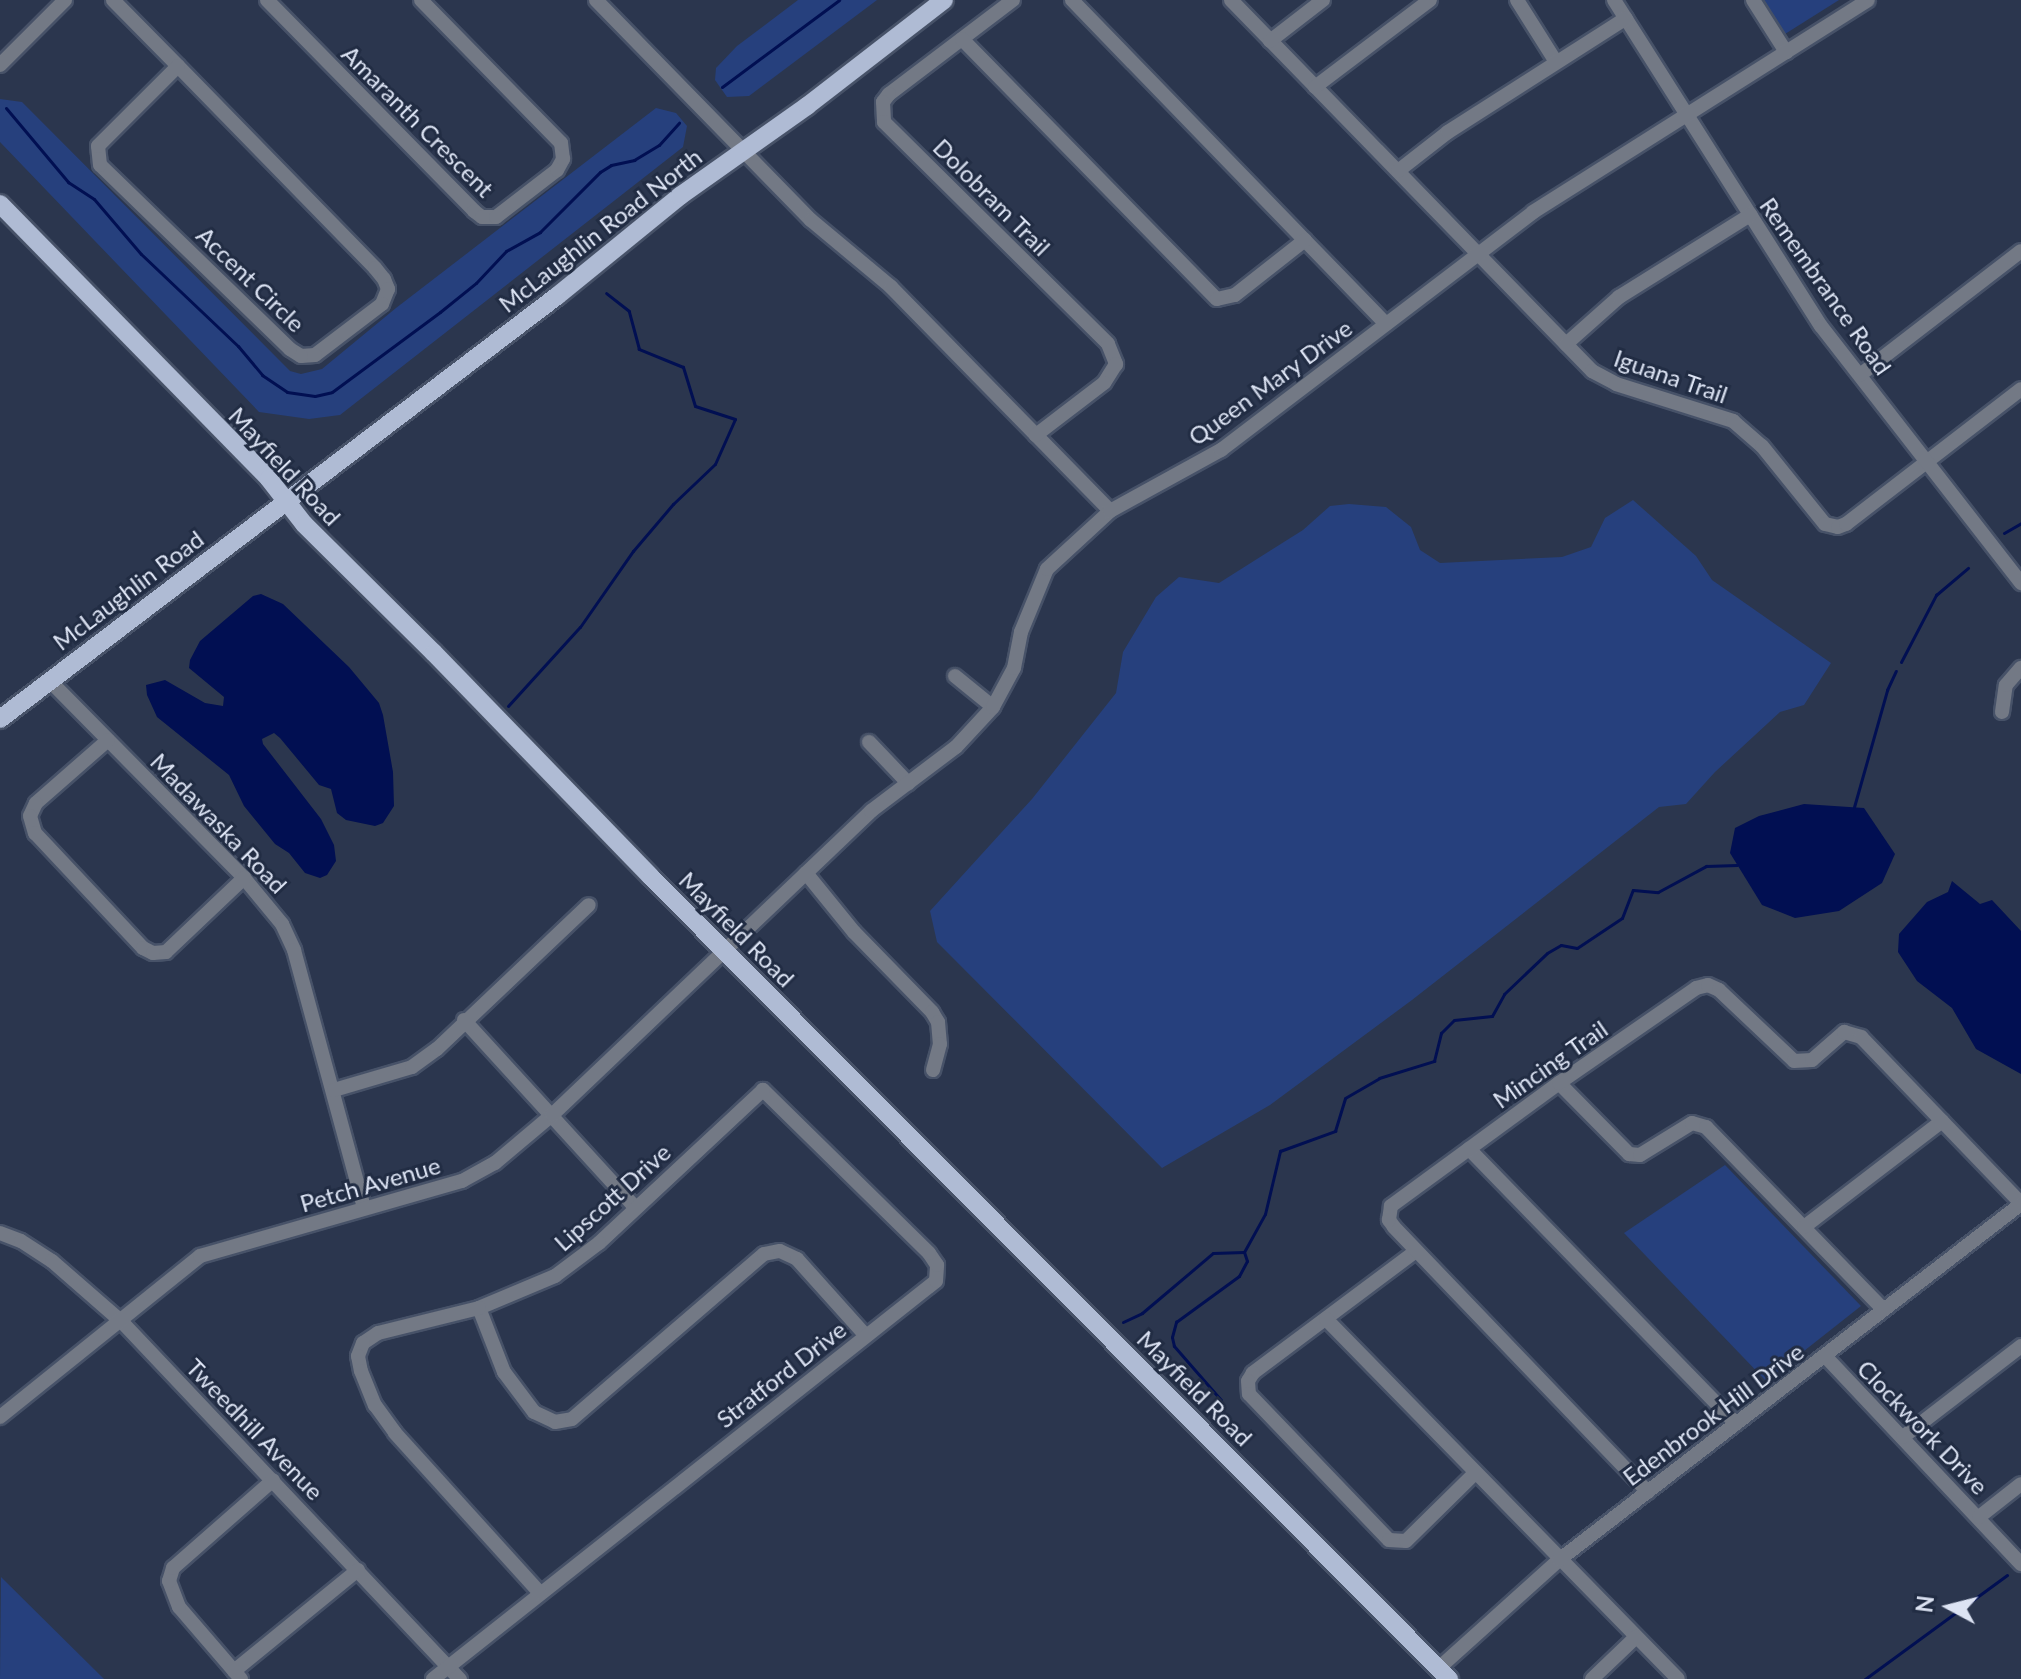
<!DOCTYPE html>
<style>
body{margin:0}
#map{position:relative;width:2021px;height:1679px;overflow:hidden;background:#2b364e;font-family:Lato,sans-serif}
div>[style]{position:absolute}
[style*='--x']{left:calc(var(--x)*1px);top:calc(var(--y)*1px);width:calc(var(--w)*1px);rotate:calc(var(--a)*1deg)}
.green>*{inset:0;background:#26407d}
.water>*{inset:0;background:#010f52}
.stream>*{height:3px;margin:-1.5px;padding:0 1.5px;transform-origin:1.5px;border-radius:1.5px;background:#010f52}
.roads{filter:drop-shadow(2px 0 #475268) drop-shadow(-2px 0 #475268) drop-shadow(0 2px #475268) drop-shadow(0 -2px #475268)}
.minor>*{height:14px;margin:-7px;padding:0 7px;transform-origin:7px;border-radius:7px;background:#737985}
.major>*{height:18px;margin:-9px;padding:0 9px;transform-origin:9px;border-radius:9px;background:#afbbd4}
span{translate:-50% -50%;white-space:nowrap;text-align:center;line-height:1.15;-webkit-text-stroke:6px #212c43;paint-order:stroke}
.street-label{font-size:24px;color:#dce3f3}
.north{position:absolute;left:1909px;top:1567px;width:80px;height:80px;-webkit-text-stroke:6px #212c43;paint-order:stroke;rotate:277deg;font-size:22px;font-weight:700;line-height:32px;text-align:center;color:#dce3f3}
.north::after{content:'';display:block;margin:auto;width:28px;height:36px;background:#dce3f3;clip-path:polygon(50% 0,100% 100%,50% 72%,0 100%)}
</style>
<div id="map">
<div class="green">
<div style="clip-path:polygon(798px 0,877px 0,749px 96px,727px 97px,715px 80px,716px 68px,737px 46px)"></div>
<div style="clip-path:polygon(1761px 0,1839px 0,1785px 34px)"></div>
<div style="clip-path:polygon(0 99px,22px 102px,290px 371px,301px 374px,322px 369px,396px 308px,656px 108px,676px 113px,687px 126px,683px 147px,340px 415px,309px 419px,259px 412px,0 142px)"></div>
<div style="clip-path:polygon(1633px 500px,1696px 556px,1712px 580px,1831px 663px,1804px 705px,1780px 712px,1715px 772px,1686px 804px,1659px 807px,1412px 1000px,1270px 1105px,1162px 1168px,937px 942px,930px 911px,1032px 799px,1116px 693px,1123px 652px,1156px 597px,1179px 577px,1219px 583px,1303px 530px,1330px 506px,1349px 504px,1386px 507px,1411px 527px,1420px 550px,1440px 563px,1562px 557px,1591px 547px,1605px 518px)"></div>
<div style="clip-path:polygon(1725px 1165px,1861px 1306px,1766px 1381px,1624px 1233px)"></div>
<div style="clip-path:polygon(1px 1577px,104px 1679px,0 1679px)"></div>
</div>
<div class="water">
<div style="clip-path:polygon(261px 594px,283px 604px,349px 667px,379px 703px,383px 715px,393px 772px,394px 806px,383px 823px,375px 826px,346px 820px,337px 813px,331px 789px,319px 785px,280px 738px,274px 733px,262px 739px,263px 744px,321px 819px,334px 845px,336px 861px,327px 875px,320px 878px,305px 873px,289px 853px,275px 844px,244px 806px,229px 775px,157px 717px,147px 695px,146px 685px,165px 680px,205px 703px,223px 706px,224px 697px,189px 668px,190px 660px,200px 641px,253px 596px)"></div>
<div style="clip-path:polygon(1804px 804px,1864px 808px,1895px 854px,1882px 883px,1839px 911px,1795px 918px,1762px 905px,1730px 853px,1735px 828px,1759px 816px)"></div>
<div style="clip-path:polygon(1952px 881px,1980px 904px,1992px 900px,2021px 931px,2021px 1074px,1976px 1049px,1952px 1008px,1917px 981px,1898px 952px,1899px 934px,1927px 902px,1948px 892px)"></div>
</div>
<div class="stream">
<div style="--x:722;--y:87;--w:146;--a:-36.6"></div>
<div style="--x:6;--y:108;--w:97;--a:50"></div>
<div style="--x:68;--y:182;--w:31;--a:33"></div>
<div style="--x:94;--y:199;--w:72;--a:49.5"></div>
<div style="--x:141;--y:254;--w:134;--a:43.5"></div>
<div style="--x:238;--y:346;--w:38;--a:50"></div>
<div style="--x:262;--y:375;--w:30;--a:34"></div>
<div style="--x:287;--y:392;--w:28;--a:8"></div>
<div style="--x:315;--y:396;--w:17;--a:-13"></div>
<div style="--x:332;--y:392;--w:134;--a:-36.5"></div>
<div style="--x:440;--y:312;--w:46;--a:-38.9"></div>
<div style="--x:476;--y:283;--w:44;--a:-46.8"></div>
<div style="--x:506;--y:251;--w:39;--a:-29"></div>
<div style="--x:540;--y:232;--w:85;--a:-45"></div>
<div style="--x:600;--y:172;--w:13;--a:-32"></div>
<div style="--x:611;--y:165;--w:24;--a:-12"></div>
<div style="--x:634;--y:160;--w:29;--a:-31"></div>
<div style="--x:659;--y:145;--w:30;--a:-48"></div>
<div style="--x:2004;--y:533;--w:20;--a:-30"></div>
<div style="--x:1901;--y:662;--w:76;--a:-62.4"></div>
<div style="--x:1936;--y:595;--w:42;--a:-40.2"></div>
<div style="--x:508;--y:706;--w:107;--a:-47.7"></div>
<div style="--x:580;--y:627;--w:93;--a:-55.1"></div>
<div style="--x:633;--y:551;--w:62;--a:-49.6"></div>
<div style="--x:673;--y:504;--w:58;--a:-43.6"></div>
<div style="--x:715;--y:464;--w:49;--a:-66"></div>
<div style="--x:735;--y:419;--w:42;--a:-162"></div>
<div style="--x:695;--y:406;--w:41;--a:-107.1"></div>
<div style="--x:683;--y:367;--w:48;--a:-157.8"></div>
<div style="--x:639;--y:349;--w:39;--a:-105"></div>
<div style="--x:629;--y:311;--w:29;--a:-142"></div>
<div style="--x:1854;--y:807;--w:122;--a:-74.2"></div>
<div style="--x:1887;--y:690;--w:21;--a:-65"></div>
<div style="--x:1123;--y:1322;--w:21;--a:-25"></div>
<div style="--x:1142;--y:1313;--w:93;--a:-40.2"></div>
<div style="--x:1213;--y:1253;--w:31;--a:-2"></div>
<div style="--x:1244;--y:1252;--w:43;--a:-61.1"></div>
<div style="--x:1265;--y:1214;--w:65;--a:-76.6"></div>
<div style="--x:1280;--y:1151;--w:59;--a:-20"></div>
<div style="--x:1335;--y:1131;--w:34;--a:-73"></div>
<div style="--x:1345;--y:1098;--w:39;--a:-30"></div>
<div style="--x:1379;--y:1078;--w:58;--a:-17.2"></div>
<div style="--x:1434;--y:1061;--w:29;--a:-76"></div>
<div style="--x:1441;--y:1033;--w:18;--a:-45"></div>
<div style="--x:1454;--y:1020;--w:38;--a:-6"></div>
<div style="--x:1492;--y:1016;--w:25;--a:-61"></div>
<div style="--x:1504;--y:994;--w:59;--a:-43.6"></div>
<div style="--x:1547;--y:953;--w:16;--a:-30"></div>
<div style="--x:1561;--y:945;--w:16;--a:11"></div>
<div style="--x:1577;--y:948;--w:54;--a:-33.7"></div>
<div style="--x:1622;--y:918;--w:30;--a:-69"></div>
<div style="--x:1633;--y:890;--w:25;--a:5"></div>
<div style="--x:1658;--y:892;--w:55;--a:-28.4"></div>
<div style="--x:1706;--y:866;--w:31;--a:-2"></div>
<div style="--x:1212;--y:1416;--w:18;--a:-61"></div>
<div style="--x:1221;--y:1400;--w:72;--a:-131"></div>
<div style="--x:1174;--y:1346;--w:9;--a:-103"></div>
<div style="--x:1172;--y:1337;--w:16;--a:-75"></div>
<div style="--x:1176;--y:1322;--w:78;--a:-36.1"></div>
<div style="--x:1239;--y:1276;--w:17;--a:-62"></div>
<div style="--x:1247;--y:1261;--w:9;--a:-108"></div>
<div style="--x:1865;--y:1679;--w:176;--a:-36.2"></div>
</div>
<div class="roads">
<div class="minor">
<div style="--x:113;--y:0;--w:93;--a:45.4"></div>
<div style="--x:178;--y:66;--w:282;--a:45.7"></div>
<div style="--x:375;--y:268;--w:14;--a:51"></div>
<div style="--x:384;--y:279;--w:11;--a:68"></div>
<div style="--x:388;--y:289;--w:16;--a:112"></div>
<div style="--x:382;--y:304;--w:84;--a:142.7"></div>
<div style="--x:315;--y:355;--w:14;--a:176"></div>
<div style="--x:301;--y:356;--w:13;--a:-148"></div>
<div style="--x:290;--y:349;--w:264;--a:-135.9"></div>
<div style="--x:100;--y:165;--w:19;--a:-96"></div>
<div style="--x:98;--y:146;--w:113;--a:-45"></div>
<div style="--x:267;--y:0;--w:296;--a:45.5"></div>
<div style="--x:474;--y:211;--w:10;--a:37"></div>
<div style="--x:482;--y:217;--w:14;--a:0"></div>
<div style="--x:496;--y:217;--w:77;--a:-37.6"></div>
<div style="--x:557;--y:170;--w:13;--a:-61"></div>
<div style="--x:563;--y:159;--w:16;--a:-97"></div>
<div style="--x:561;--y:143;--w:200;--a:-134.4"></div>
<div style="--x:596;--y:0;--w:308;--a:45.7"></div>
<div style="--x:811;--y:220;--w:104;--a:39.9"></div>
<div style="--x:891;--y:287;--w:313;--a:45.6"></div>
<div style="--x:1013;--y:0;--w:156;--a:142.8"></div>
<div style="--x:889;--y:94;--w:10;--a:127"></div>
<div style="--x:883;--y:102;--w:20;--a:87"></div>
<div style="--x:884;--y:122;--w:315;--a:44.7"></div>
<div style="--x:1108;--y:344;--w:22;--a:68"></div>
<div style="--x:1116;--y:364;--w:22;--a:122"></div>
<div style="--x:1104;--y:383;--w:86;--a:142.6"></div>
<div style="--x:1072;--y:0;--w:451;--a:45.9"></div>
<div style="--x:1231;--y:0;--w:518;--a:45.78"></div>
<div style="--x:1592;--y:371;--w:27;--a:28"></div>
<div style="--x:1616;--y:384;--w:123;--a:17.5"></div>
<div style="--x:1733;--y:421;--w:38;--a:41"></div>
<div style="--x:1762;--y:446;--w:100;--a:51.1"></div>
<div style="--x:1825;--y:524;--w:13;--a:13"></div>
<div style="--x:1838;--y:527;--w:9;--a:-21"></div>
<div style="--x:1846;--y:524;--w:221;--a:-37.6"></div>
<div style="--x:1517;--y:0;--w:73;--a:57.8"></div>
<div style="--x:1614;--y:0;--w:386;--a:57.6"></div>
<div style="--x:1821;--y:326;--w:326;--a:52.1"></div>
<div style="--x:1753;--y:0;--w:62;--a:57.6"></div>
<div style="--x:962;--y:39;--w:364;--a:45.6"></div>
<div style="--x:1217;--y:299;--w:18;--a:-13"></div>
<div style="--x:1235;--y:295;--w:89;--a:-38.2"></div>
<div style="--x:1270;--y:41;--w:67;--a:-37.7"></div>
<div style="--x:0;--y:65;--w:92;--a:-45"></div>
<div style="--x:1315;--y:87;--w:144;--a:-37.1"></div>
<div style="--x:1398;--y:171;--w:63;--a:-38"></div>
<div style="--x:1448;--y:132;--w:211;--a:-32.6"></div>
<div style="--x:1566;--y:344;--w:71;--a:-41.6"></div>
<div style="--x:1619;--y:297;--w:155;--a:-32"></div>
<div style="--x:1860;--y:375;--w:203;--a:-37.6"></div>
<div style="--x:955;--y:676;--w:49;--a:39.2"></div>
<div style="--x:49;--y:680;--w:278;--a:45.4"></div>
<div style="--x:244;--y:878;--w:60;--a:50.4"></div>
<div style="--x:282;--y:924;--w:29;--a:65"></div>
<div style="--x:294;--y:950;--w:266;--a:74.8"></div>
<div style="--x:2002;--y:712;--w:27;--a:-82"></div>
<div style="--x:2006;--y:685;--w:23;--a:-49"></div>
<div style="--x:108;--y:740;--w:96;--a:138.8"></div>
<div style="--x:36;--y:803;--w:14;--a:115"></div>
<div style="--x:30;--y:816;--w:18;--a:74"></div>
<div style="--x:35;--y:833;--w:158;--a:46.8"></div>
<div style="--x:143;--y:948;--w:11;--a:27"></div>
<div style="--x:153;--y:953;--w:13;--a:-4"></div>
<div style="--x:166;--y:952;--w:108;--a:-43.5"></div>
<div style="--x:869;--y:742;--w:57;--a:46.4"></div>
<div style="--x:806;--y:873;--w:76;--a:50.9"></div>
<div style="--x:854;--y:932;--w:112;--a:45.7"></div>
<div style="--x:932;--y:1012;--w:12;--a:59"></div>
<div style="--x:938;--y:1022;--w:22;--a:85"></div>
<div style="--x:940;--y:1044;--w:27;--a:105"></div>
<div style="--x:464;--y:1020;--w:253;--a:47.6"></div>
<div style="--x:1559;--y:1083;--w:100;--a:45.4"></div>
<div style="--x:1629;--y:1154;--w:11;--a:5"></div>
<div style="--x:1640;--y:1155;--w:61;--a:-31.6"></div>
<div style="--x:1692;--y:1123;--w:15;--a:16"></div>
<div style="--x:1706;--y:1127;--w:255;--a:45.8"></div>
<div style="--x:334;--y:1090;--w:81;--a:-16.4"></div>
<div style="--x:412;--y:1067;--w:31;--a:-36"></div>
<div style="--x:437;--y:1049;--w:209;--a:-43.5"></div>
<div style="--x:1469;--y:1149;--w:383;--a:45.8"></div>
<div style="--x:1804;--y:1227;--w:174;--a:-37.5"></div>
<div style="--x:0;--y:1233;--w:22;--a:21"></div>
<div style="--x:21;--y:1241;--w:37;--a:33"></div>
<div style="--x:52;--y:1261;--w:93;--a:41.1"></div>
<div style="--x:122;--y:1322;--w:492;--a:46.6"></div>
<div style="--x:1416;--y:1251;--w:204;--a:143.2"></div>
<div style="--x:1253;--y:1373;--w:9;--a:122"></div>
<div style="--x:1248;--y:1381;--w:13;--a:86"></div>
<div style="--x:1249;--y:1394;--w:202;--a:46.2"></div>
<div style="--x:1389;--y:1540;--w:17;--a:3"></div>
<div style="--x:1406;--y:1541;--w:97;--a:-44.6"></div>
<div style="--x:479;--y:1308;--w:69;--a:68.7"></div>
<div style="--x:504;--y:1372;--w:50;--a:53.1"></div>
<div style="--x:534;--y:1412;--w:23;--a:25"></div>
<div style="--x:555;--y:1422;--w:17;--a:-10"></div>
<div style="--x:572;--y:1419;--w:253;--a:-40.7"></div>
<div style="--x:764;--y:1254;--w:16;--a:-11"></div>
<div style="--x:780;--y:1251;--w:19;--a:25"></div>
<div style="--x:797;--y:1259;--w:103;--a:48.1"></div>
<div style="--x:1326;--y:1319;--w:503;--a:45.64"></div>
<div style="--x:1825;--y:1356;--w:286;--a:46.7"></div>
<div style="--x:0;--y:1417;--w:257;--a:-38.8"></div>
<div style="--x:200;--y:1256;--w:273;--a:-16"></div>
<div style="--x:462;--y:1181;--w:38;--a:-29"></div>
<div style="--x:495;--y:1163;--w:75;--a:-40.1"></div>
<div style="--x:552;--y:1115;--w:441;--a:-43.6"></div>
<div style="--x:871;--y:811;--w:106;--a:-37"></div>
<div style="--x:956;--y:747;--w:54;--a:-47.2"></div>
<div style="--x:993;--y:707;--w:44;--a:-61.7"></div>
<div style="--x:1014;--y:668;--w:37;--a:-79"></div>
<div style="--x:1021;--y:632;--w:68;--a:-67.6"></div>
<div style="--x:1047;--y:569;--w:86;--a:-42.6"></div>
<div style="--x:1110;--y:511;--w:127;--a:-28.8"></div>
<div style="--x:1221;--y:450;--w:392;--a:-37.3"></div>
<div style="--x:1533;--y:212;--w:396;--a:-32.3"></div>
<div style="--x:1903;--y:1437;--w:149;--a:-37.6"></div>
<div style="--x:1648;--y:1492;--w:367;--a:-133.8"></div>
<div style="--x:1394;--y:1227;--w:9;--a:-126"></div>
<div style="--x:1389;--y:1220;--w:14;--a:-82"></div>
<div style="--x:1391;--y:1206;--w:208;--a:-36.2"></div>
<div style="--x:1559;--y:1083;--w:167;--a:-34.7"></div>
<div style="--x:1696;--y:988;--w:12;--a:-14"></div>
<div style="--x:1708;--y:985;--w:12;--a:24"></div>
<div style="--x:1719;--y:990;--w:103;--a:43.4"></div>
<div style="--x:1794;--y:1061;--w:18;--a:-3"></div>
<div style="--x:1812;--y:1060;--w:43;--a:-41.2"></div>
<div style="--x:1844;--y:1032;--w:18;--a:16"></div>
<div style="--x:1861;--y:1037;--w:231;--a:46.1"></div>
<div style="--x:1979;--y:1517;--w:53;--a:-38.2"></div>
<div style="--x:1439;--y:1668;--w:161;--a:-42"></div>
<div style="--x:1559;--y:1560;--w:583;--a:-37.62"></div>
<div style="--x:234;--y:1671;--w:160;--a:-39.2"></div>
<div style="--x:241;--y:1679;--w:95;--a:-130.7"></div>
<div style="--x:179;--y:1607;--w:28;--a:-111"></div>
<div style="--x:169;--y:1581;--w:14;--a:-73"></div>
<div style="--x:173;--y:1568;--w:133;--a:-41.3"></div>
<div style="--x:433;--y:1679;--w:641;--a:-38.35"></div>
<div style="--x:936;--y:1281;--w:16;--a:-86"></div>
<div style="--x:937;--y:1265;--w:14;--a:-124"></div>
<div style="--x:929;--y:1253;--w:233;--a:-135.5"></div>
<div style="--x:763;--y:1090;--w:224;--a:137"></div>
<div style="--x:599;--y:1243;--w:55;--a:143.1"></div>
<div style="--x:555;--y:1276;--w:82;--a:157.2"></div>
<div style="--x:479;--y:1308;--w:104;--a:166.1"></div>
<div style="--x:378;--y:1333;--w:18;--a:146"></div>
<div style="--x:363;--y:1343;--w:14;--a:111"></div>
<div style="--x:358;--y:1356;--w:15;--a:79"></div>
<div style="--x:361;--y:1371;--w:37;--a:68"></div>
<div style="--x:375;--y:1405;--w:34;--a:54"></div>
<div style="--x:395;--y:1433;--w:216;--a:47.8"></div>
<div style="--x:1592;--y:1679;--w:61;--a:-43.7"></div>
</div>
<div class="major">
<div style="--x:0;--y:204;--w:385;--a:45.6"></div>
<div style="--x:269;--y:479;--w:57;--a:52.1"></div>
<div style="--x:304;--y:524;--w:183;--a:44.8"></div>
<div style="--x:434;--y:653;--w:310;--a:45.9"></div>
<div style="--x:650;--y:876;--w:1133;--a:45.14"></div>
<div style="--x:0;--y:719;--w:699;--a:-37.21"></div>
<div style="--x:557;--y:296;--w:159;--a:-39.1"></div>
<div style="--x:680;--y:196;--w:156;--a:-35.3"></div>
<div style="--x:807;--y:106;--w:173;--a:-37.7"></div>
</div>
</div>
<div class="street-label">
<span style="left:418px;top:121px;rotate:45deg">Amaranth Crescent</span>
<span style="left:992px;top:197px;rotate:45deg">Dolobram Trail</span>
<span style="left:600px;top:230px;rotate:-38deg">McLaughlin Road North</span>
<span style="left:251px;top:279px;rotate:44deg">Accent Circle</span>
<span style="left:1826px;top:286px;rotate:55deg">Remembrance Road</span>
<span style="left:1671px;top:376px;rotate:19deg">Iguana Trail</span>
<span style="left:1270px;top:382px;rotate:-36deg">Queen Mary Drive</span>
<span style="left:285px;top:466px;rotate:47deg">Mayfield Road</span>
<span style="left:128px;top:590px;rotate:-37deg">McLaughlin Road</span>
<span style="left:219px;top:823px;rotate:46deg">Madawaska Road</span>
<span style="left:737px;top:929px;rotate:45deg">Mayfield Road</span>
<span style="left:1550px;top:1064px;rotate:-35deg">Mincing Trail</span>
<span style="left:370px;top:1184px;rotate:-16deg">Petch Avenue</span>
<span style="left:612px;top:1197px;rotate:-42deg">Lipscott Drive</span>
<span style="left:781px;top:1374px;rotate:-38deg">Stratford Drive</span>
<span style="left:1195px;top:1388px;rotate:45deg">Mayfield Road</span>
<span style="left:1713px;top:1414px;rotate:-37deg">Edenbrook Hill Drive</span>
<span style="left:1923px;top:1427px;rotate:46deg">Clockwork Drive</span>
<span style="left:255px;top:1429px;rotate:46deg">Tweedhill Avenue</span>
</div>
<div class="north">N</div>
</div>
